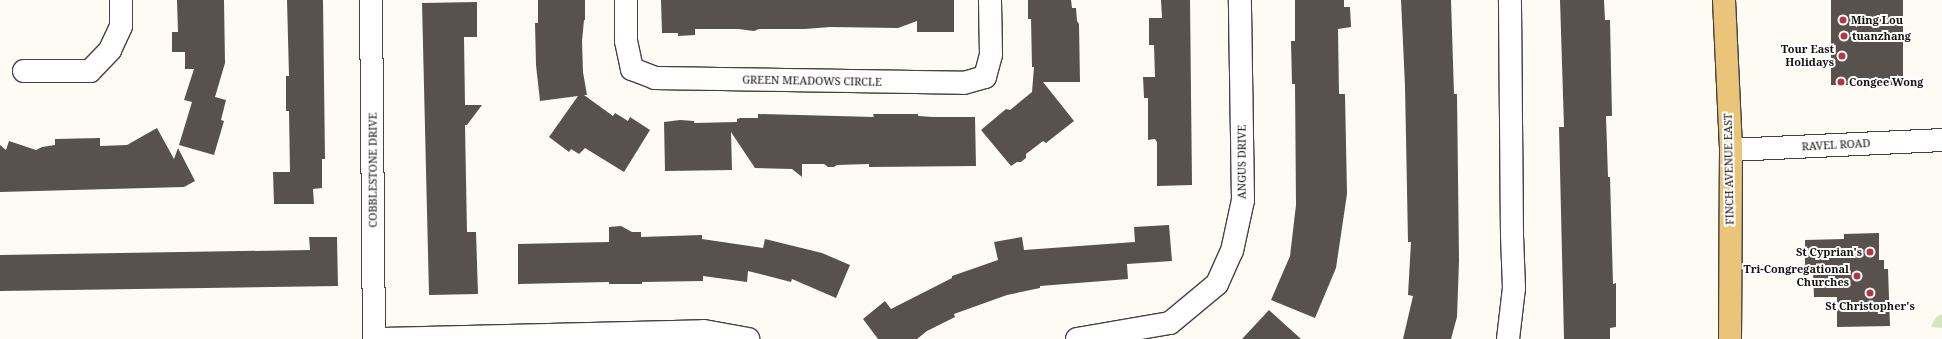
<!DOCTYPE html>
<style>
body{margin:0}
#map{position:relative;width:1942px;height:339px;overflow:hidden;background:#fefbf5;font-family:"Noto Serif",serif}
div>[style]{position:absolute}
[style*='--x']{left:calc(var(--x)*1px);top:calc(var(--y)*1px);width:calc(var(--w)*1px);rotate:calc(var(--a)*1deg)}
.green>*{inset:0;background:#d7e6c1}
.building>*{inset:0;background:#58514e;transform-origin:0 0}
.roads{filter:drop-shadow(1px 0 #434343) drop-shadow(-1px 0 #434343) drop-shadow(0 1px #434343) drop-shadow(0 -1px #434343)}
.minor>*{height:22px;margin:-11px;padding:0 11px;transform-origin:11px;border-radius:11px;background:#fff}
.major>*{height:22px;margin:-11px;padding:0 11px;transform-origin:11px;border-radius:11px;background:#eac479}
.dots>*{width:11px;height:11px;translate:-50% -50%;box-sizing:border-box;border:2px solid #fff;border-radius:50%}
span{translate:-50% -50%;white-space:nowrap;text-align:center;line-height:1.15;-webkit-text-stroke:4px #fff;paint-order:stroke}
.poi-label{font-size:11px;color:#101010;font-weight:700}
.left{translate:0 -50%;text-align:left}
.right{translate:-100% -50%;text-align:right}
.street-label{font-size:11px;color:#101010}
</style>
<div id="map">
<div class="green">
<div style="clip-path:polygon(1942px 314px,1942px 328px,1931px 327px,1936px 317px)"></div>
</div>
<div class="building">
<div style="clip-path:polygon(177px 0,224px 0,225px 63px,215px 97px,226px 100px,221px 120px,224px 121px,214px 155px,179px 145px,192px 102px,184px 100px,194px 69px,185px 69px,185px 52px,172px 52px,172px 32px,178px 32px)"></div>
<div style="clip-path:polygon(287px 0,323px 0,325px 159px,322px 159px,322px 188px,313px 189px,314px 204px,274px 204px,273px 172px,290px 172px,289px 111px,286px 111px,286px 76px,289px 76px)"></div>
<div style="clip-path:polygon(538px 0,585px 0,585px 20px,584px 20px,582px 41px,583px 72px,587px 95px,584px 95px,613px 116px,615px 113px,628px 121px,630px 117px,650px 130px,624px 172px,585px 148px,579px 154px,571px 149px,569px 152px,549px 137px,578px 96px,540px 101px,536px 65px,535px 23px,538px 23px)"></div>
<div style="clip-path:polygon(661px 0,954px 0,954px 32px,917px 32px,917px 21px,898px 28px,830px 27px,805px 29px,759px 29px,754px 31px,738px 29px,695px 29px,695px 35px,678px 36px,678px 33px,662px 33px)"></div>
<div style="clip-path:polygon(1028px 0,1071px 0,1072px 8px,1076px 8px,1077px 21px,1079px 24px,1080px 82px,1043px 82px,1074px 121px,1046px 143px,1043px 141px,1026px 154px,1026px 158px,1021px 162px,1017px 162px,1011px 166px,981px 130px,1006px 109px,1010px 110px,1032px 92px,1034px 67px,1032px 67px,1031px 19px,1028px 19px)"></div>
<div style="clip-path:polygon(1161px 0,1190px 0,1192px 185px,1157px 186px,1157px 142px,1155px 139px,1148px 140px,1148px 98px,1144px 98px,1143px 77px,1155px 77px,1154px 45px,1149px 45px,1149px 18px,1162px 18px)"></div>
<div style="clip-path:polygon(1295px 0,1344px 0,1344px 7px,1350px 7px,1351px 27px,1338px 29px,1339px 94px,1345px 94px,1347px 194px,1336px 268px,1315px 318px,1271px 300px,1290px 256px,1296px 205px,1295px 84px,1292px 84px,1291px 41px,1295px 41px)"></div>
<div style="clip-path:polygon(1401px 0,1451px 0,1454px 94px,1457px 94px,1459px 261px,1457px 317px,1451px 339px,1403px 339px,1413px 296px,1408px 295px,1411px 242px,1408px 242px,1405px 86px)"></div>
<div style="clip-path:polygon(1560px 0,1604px 0,1605px 20px,1610px 20px,1612px 116px,1606px 116px,1608px 177px,1610px 177px,1613px 284px,1616px 283px,1616px 327px,1610px 328px,1610px 339px,1564px 339px,1559px 127px,1564px 127px)"></div>
<div style="left:1831px;top:0;width:72px;height:85px"></div>
<div style="clip-path:polygon(477px 2px,477px 37px,464px 37px,465px 105px,482px 105px,467px 125px,465px 125px,467px 232px,476px 232px,478px 294px,429px 295px,422px 3px)"></div>
<div style="clip-path:polygon(758px 114px,874px 117px,873px 114px,918px 114px,918px 116px,933px 117px,975px 117px,976px 166px,869px 167px,869px 164px,837px 165px,834px 167px,828px 167px,824px 164px,802px 164px,802px 177px,792px 169px,755px 168px,731px 132px,732px 170px,665px 171px,664px 122px,680px 120px,694px 121px,694px 123px,737px 122px,737px 119px,740px 118px,758px 118px)"></div>
<div style="clip-path:polygon(157px 128px,174px 159px,178px 148px,195px 181px,184px 187px,0 192px,0 145px,6px 150px,9px 141px,36px 150px,42px 147px,55px 145px,55px 139px,100px 138px,100px 146px,127px 145px)"></div>
<div style="clip-path:polygon(1169px 225px,1172px 261px,1127px 264px,1128px 279px,1040px 286px,1040px 288px,1007px 295px,954px 314px,955px 317px,927px 331px,917px 339px,878px 339px,863px 319px,885px 301px,891px 309px,952px 278px,952px 276px,998px 260px,994px 242px,1022px 237px,1024px 250px,1135px 242px,1134px 227px)"></div>
<div style="clip-path:polygon(621px 226px,632px 232px,641px 232px,641px 237px,702px 235px,702px 239px,763px 248px,765px 239px,822px 253px,850px 265px,836px 298px,792px 279px,791px 282px,748px 271px,747px 282px,703px 276px,703px 281px,642px 282px,642px 284px,609px 284px,609px 282px,518px 284px,518px 244px,609px 242px,609px 227px)"></div>
<div style="clip-path:polygon(1879px 233px,1879px 260px,1884px 260px,1884px 269px,1888px 269px,1890px 326px,1837px 327px,1837px 297px,1814px 297px,1813px 270px,1805px 270px,1805px 240px,1844px 239px,1844px 234px)"></div>
<div style="clip-path:polygon(309px 237px,337px 237px,338px 286px,0 291px,0 255px,310px 250px)"></div>
<div style="clip-path:polygon(1269px 310px,1301px 339px,1242px 339px)"></div>
</div>
<div class="roads">
<div class="minor">
<div style="--x:371;--y:0;--w:339;--a:89.5"></div>
<div style="--x:626;--y:0;--w:41;--a:90"></div>
<div style="--x:626;--y:41;--w:29;--a:78"></div>
<div style="--x:632;--y:69;--w:25;--a:21"></div>
<div style="--x:655;--y:78;--w:309;--a:0.9"></div>
<div style="--x:964;--y:83;--w:22;--a:-16"></div>
<div style="--x:985;--y:77;--w:24;--a:-75"></div>
<div style="--x:991;--y:54;--w:54;--a:-91.1"></div>
<div style="--x:24;--y:71;--w:66;--a:0"></div>
<div style="--x:90;--y:71;--w:29;--a:-46"></div>
<div style="--x:110;--y:50;--w:26;--a:-65"></div>
<div style="--x:121;--y:26;--w:26;--a:-90"></div>
<div style="--x:1731;--y:150;--w:211;--a:-2.7"></div>
<div style="--x:383;--y:339;--w:321;--a:-1.4"></div>
<div style="--x:704;--y:331;--w:45;--a:10.3"></div>
<div style="--x:1077;--y:339;--w:94;--a:-9.8"></div>
<div style="--x:1170;--y:323;--w:61;--a:-39.7"></div>
<div style="--x:1217;--y:284;--w:36;--a:-66"></div>
<div style="--x:1232;--y:251;--w:52;--a:-77.8"></div>
<div style="--x:1243;--y:200;--w:200;--a:-90.9"></div>
<div style="--x:1508;--y:339;--w:51;--a:-83.3"></div>
<div style="--x:1514;--y:288;--w:53;--a:-92.2"></div>
<div style="--x:1512;--y:235;--w:235;--a:-90.5"></div>
</div>
<div class="major">
<div style="--x:1724;--y:0;--w:150;--a:87.3"></div>
<div style="--x:1731;--y:150;--w:189;--a:90.3"></div>
</div>
</div>
<div class="dots">
<div style="left:1843px;top:20px;background:#b33647"></div>
<div style="left:1844px;top:36px;background:#b33647"></div>
<div style="left:1842px;top:56px;background:#b33647"></div>
<div style="left:1841px;top:82px;background:#b33647"></div>
<div style="left:1870px;top:252px;background:#b33647"></div>
<div style="left:1857px;top:276px;background:#b33647"></div>
<div style="left:1870px;top:293px;background:#b33647"></div>
</div>
<div class="poi-label">
<span class="left" style="left:1851px;top:20px">Ming Lou</span>
<span class="left" style="left:1852px;top:36px">tuanzhang</span>
<span class="right" style="left:1834px;top:56px">Tour East<br>Holidays</span>
<span class="left" style="left:1849px;top:82px">Congee Wong</span>
<span class="right" style="left:1862px;top:252px">St Cyprian's</span>
<span class="right" style="left:1849px;top:276px">Tri-Congregational<br>Churches</span>
<span style="left:1870px;top:306px">St Christopher's</span>
</div>
<div class="street-label">
<span style="left:812px;top:81px;rotate:1deg">GREEN MEADOWS CIRCLE</span>
<span style="left:1836px;top:145px;rotate:-3deg">RAVEL ROAD</span>
<span style="left:1242px;top:162px;rotate:-90deg">ANGUS DRIVE</span>
<span style="left:1729px;top:169px;rotate:-91deg">FINCH AVENUE EAST</span>
<span style="left:373px;top:170px;rotate:-90deg">COBBLESTONE DRIVE</span>
</div>
</div>
